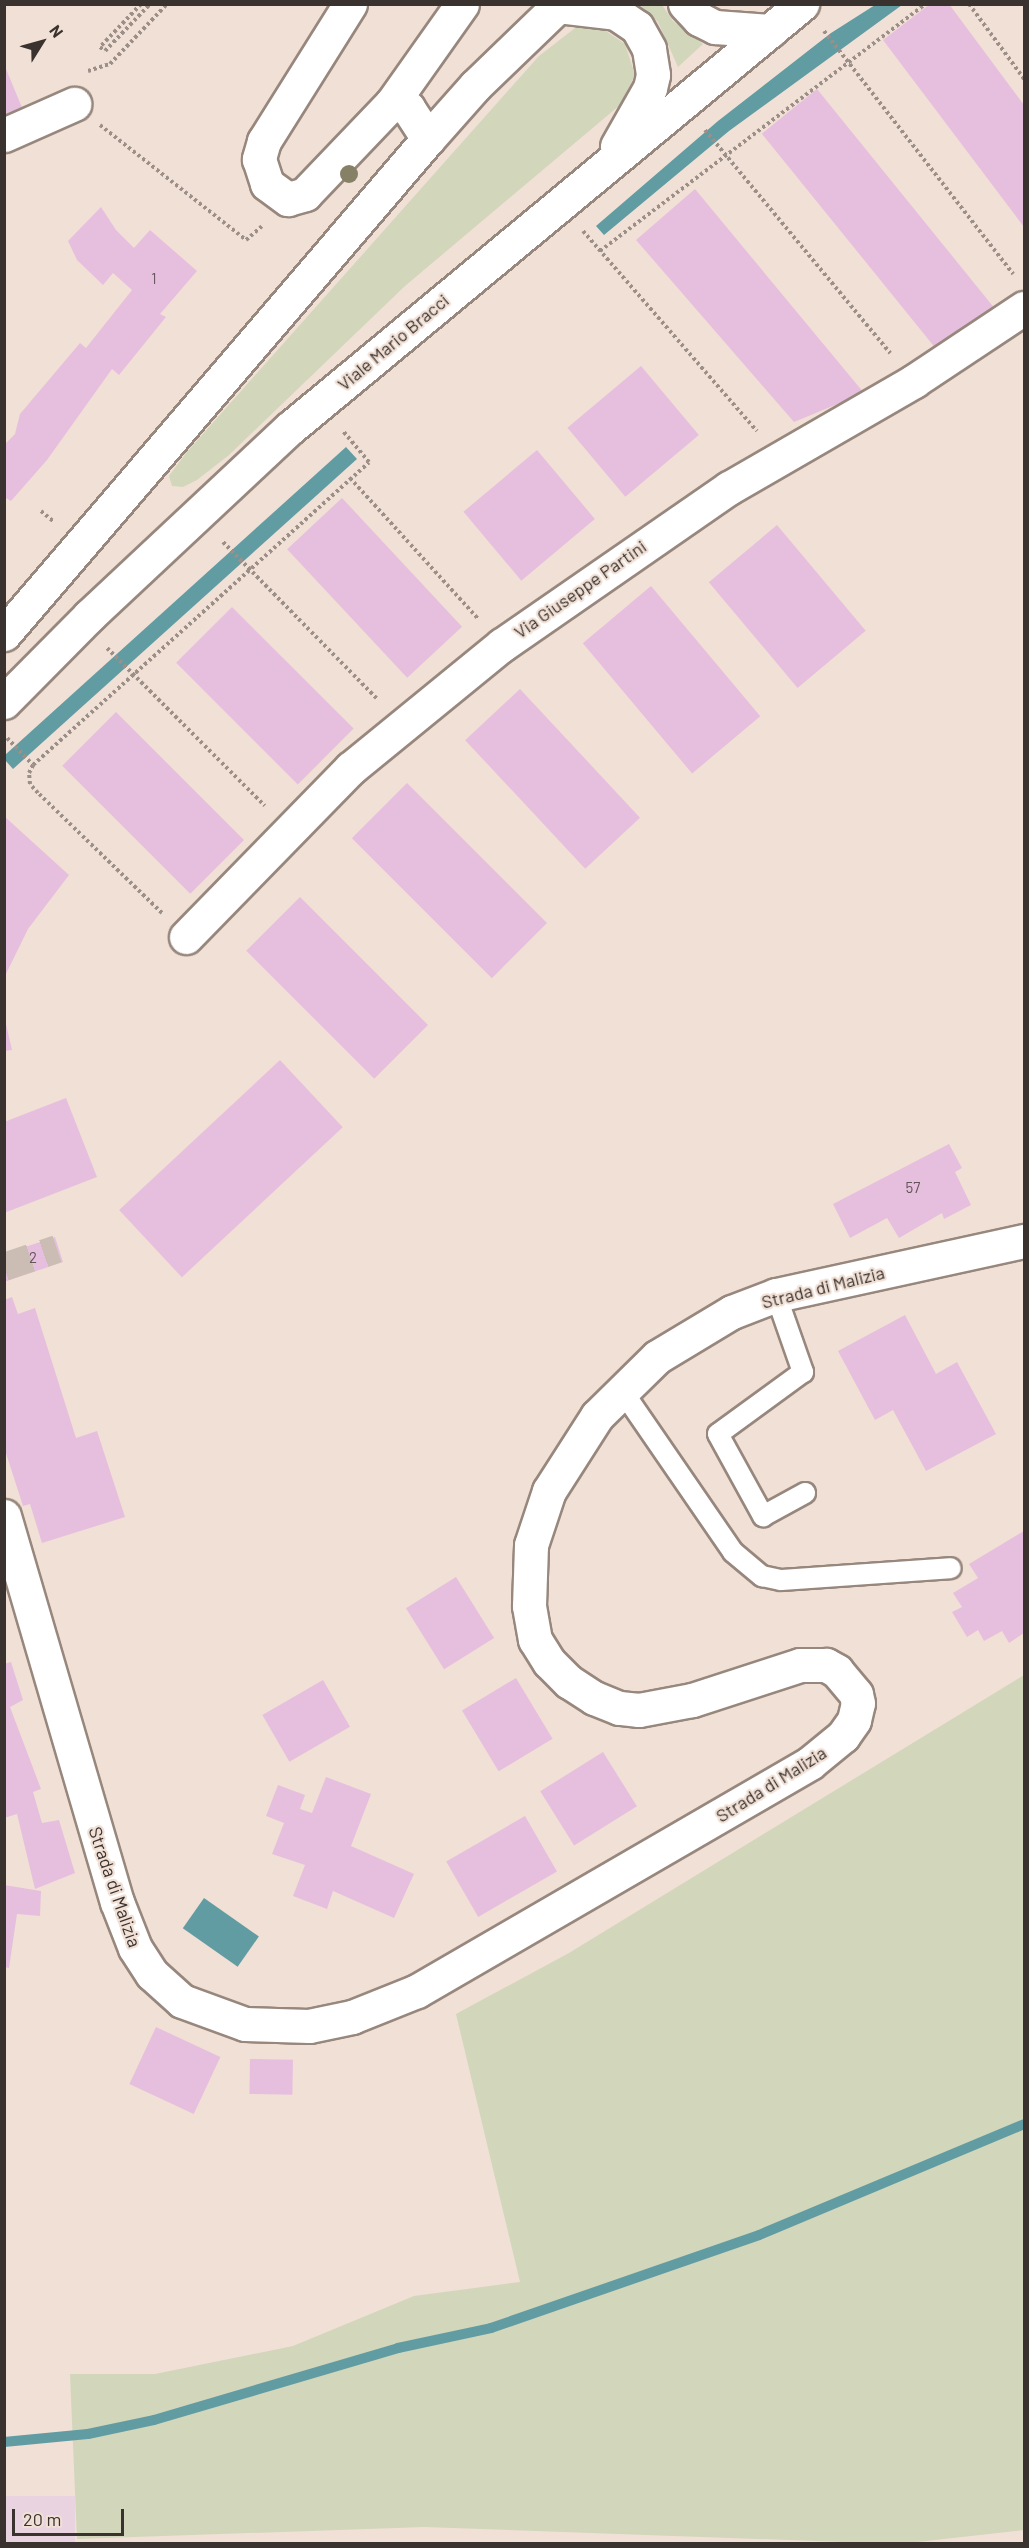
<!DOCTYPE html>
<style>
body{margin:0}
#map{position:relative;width:1029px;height:2548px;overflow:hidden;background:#f1e0d5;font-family:Barlow,sans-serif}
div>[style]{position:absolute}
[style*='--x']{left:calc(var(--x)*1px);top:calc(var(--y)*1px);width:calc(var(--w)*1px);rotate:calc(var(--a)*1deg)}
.commercial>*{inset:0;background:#e9d3e0;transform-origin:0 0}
.green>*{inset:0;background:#d2d6bb}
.water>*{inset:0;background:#629ca3;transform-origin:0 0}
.stream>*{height:10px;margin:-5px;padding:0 5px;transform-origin:5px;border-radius:5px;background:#629ca3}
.building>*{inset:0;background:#e6bfde;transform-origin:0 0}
.pedestrian-tunnel>*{height:28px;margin-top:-14px;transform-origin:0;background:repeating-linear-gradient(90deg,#ccbdb4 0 28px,transparent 0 42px)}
.path>*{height:4px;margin-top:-2px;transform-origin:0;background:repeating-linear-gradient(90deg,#9c8f88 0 3px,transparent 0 6px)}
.roads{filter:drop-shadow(2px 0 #97877d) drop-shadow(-2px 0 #97877d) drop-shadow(0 2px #97877d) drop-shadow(0 -2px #97877d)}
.service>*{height:20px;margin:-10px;padding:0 10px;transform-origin:10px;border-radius:10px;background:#fff}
.minor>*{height:33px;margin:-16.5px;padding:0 16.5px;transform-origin:16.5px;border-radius:16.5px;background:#fff}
.secondary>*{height:33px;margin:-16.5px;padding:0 16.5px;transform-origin:16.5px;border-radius:16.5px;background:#fff}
.trees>*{width:18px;height:18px;margin:-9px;border-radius:50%;background:#868067}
span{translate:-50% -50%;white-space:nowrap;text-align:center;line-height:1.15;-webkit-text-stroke:4.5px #f1e0d5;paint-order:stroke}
.number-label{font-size:15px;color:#64555a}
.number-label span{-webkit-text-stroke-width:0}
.street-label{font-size:18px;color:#39322e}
.frame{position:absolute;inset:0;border:6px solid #39322e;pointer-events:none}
.north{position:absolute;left:12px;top:12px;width:60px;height:60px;-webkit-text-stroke:4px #f1e0d5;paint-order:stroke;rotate:53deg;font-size:16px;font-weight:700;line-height:24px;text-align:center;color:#39322e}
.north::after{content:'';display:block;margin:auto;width:21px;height:27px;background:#39322e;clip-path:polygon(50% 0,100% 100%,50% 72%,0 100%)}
.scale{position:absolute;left:12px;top:2509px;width:112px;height:27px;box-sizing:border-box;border:3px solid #39322e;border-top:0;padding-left:8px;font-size:18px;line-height:21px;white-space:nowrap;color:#39322e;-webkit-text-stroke:4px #f1e0d5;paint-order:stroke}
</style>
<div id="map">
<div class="commercial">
<div style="left:4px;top:2496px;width:71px;height:47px"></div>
</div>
<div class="green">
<div style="clip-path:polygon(640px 5px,662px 5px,673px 21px,703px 44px,678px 67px,658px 22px)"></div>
<div style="clip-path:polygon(579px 25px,597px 25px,625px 44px,635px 75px,620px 105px,405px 286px,229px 455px,197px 480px,183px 487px,172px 486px,169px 476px,186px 453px,539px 56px)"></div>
<div style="clip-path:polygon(1024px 1675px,1024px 2530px,899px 2544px,424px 2527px,77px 2539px,70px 2374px,155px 2374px,293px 2346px,414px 2296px,520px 2282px,456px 2014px,569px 1953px)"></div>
</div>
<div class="water">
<div style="clip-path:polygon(875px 5px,902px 5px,729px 131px,604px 235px,596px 226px,718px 121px,831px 33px)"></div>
<div style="clip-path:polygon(346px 447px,357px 459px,13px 769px,5px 760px,5px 755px)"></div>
<div style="left:204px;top:1898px;width:67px;height:37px;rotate:35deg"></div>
</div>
<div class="stream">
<div style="--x:4;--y:2442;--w:84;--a:-5.4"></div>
<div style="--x:88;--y:2434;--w:67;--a:-12"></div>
<div style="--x:154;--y:2420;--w:254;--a:-16.4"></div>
<div style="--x:398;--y:2348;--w:95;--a:-12.1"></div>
<div style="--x:491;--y:2328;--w:284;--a:-19.1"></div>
<div style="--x:759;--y:2235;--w:287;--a:-22.7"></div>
</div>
<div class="building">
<div style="clip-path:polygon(930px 4px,949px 4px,1024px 105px,1024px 227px,883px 40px)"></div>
<div style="clip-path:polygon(4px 64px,23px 110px,4px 117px)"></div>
<div style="left:817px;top:89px;width:285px;height:71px;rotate:51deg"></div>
<div style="clip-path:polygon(695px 189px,864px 393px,794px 422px,636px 240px)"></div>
<div style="clip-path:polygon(101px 207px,116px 230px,134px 248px,150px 230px,197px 271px,160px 314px,166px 317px,119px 375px,112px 369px,47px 460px,11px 501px,4px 497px,4px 445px,15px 434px,20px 414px,80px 343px,86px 348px,132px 290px,113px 273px,103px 285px,77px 260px,68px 241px)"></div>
<div style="left:641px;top:366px;width:90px;height:96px;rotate:50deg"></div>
<div style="left:537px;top:450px;width:90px;height:96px;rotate:50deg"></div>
<div style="left:342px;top:498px;width:176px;height:75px;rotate:47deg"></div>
<div style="left:777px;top:525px;width:138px;height:89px;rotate:50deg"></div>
<div style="left:651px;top:586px;width:170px;height:89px;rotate:50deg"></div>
<div style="left:232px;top:607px;width:172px;height:79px;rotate:45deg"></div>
<div style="left:520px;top:689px;width:176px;height:75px;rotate:47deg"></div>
<div style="left:116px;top:712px;width:181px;height:76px;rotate:45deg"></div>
<div style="left:407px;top:783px;width:198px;height:78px;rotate:45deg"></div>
<div style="clip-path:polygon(4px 816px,69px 875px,28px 929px,5px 976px)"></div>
<div style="left:300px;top:897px;width:181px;height:76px;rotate:45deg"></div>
<div style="clip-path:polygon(4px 1024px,6px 1024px,12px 1050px,4px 1051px)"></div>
<div style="left:280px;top:1060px;width:92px;height:220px;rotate:47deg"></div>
<div style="clip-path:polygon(66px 1098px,97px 1177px,4px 1213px,4px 1122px)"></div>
<div style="clip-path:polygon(949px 1144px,962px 1168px,955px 1172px,971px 1205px,944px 1219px,942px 1213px,899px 1238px,887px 1218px,850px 1238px,833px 1204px)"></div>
<div style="clip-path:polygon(55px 1237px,63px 1262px,4px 1282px,4px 1254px)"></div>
<div style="clip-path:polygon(12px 1297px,18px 1314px,35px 1308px,76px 1438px,97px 1431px,125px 1517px,42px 1543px,30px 1504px,23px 1506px,4px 1447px,4px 1300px)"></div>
<div style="clip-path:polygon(905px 1315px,936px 1374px,957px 1362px,996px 1434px,926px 1471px,893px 1410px,875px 1420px,838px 1351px)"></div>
<div style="clip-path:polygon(1024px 1531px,1024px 1633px,1009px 1643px,1002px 1631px,984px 1641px,978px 1630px,967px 1637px,952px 1612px,962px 1607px,953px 1593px,978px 1578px,969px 1564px)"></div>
<div style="left:456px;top:1577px;width:72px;height:59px;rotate:58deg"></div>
<div style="clip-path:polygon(11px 1662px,23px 1700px,10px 1707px,41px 1789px,33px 1792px,42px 1823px,59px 1820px,75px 1873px,35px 1889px,17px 1814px,4px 1818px,4px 1664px)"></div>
<div style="left:516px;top:1678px;width:71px;height:63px;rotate:59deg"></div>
<div style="left:323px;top:1680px;width:54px;height:70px;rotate:60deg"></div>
<div style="left:603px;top:1752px;width:64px;height:74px;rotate:58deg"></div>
<div style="clip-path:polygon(326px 1777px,371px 1794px,351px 1846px,414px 1874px,394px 1918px,333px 1891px,327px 1909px,293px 1896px,305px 1865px,272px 1854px,284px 1823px,266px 1816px,278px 1785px,305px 1795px,300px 1809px,312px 1813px)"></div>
<div style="left:525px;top:1816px;width:64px;height:91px;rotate:60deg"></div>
<div style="clip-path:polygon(4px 1885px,41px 1891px,40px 1916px,17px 1914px,9px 1968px,4px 1967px)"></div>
<div style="left:156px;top:2027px;width:71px;height:63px;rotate:25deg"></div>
<div style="left:250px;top:2059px;width:43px;height:35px;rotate:1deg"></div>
</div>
<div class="pedestrian-tunnel">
<div style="--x:4;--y:1267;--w:56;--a:-18.8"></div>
</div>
<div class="path">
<div style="--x:141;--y:4;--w:59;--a:133.6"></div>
<div style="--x:100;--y:47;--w:6;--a:39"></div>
<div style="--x:105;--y:51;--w:65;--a:-46.2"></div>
<div style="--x:969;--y:4;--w:93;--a:53.7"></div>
<div style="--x:824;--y:31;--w:308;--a:52.1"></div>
<div style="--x:88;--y:71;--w:23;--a:-18"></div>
<div style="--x:110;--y:64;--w:83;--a:-46.5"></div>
<div style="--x:100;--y:125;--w:186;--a:38.2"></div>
<div style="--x:246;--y:240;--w:21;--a:-41"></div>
<div style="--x:705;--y:130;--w:290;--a:50.3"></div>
<div style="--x:583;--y:231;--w:265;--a:49"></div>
<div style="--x:600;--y:251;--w:409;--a:-37.2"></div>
<div style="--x:350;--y:478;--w:192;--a:47.7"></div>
<div style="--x:41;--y:511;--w:16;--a:40"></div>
<div style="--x:223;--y:542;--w:221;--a:45.5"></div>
<div style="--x:107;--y:648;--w:223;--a:45"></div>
<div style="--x:7;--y:738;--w:37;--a:46"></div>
<div style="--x:162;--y:913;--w:173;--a:-135.9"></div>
<div style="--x:38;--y:793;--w:12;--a:-132"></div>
<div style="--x:30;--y:784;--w:11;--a:-95"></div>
<div style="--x:29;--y:773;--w:9;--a:-63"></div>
<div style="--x:33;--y:765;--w:452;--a:-42"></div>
<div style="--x:369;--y:462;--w:40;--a:-130"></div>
</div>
<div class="roads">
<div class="service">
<div style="--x:776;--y:1295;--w:82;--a:70.7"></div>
<div style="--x:803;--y:1372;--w:105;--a:143.9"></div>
<div style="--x:718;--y:1434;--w:94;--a:61.2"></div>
<div style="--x:763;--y:1516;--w:48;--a:-28.7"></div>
<div style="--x:621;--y:1389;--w:198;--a:55.5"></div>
<div style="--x:733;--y:1552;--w:38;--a:40"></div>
<div style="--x:762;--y:1576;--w:19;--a:12"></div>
<div style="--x:781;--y:1580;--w:170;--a:-4"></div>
</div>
<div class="minor">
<div style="--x:350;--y:4;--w:162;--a:122.1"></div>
<div style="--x:264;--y:141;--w:19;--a:106"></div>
<div style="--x:259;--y:159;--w:26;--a:72"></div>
<div style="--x:267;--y:184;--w:26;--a:36"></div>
<div style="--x:288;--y:199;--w:18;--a:-16"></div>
<div style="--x:305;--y:194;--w:126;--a:-46.3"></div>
<div style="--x:392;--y:103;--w:17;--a:17"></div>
<div style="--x:408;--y:108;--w:37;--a:57"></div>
<div style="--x:392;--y:103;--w:121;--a:-54.7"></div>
<div style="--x:4;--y:135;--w:77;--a:-23.9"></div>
<div style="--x:186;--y:937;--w:236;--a:-45.7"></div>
<div style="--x:351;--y:768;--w:195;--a:-39.2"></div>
<div style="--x:502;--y:645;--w:276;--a:-34.7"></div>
<div style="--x:729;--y:488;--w:214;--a:-30"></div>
<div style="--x:914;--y:381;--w:132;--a:-33.6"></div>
<div style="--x:4;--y:1516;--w:402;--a:73.7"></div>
<div style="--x:117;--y:1902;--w:49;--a:68.6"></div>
<div style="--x:135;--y:1948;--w:31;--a:57"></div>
<div style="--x:152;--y:1974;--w:40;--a:42"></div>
<div style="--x:182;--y:2001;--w:67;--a:20.1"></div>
<div style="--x:245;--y:2024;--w:64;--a:1.8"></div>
<div style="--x:309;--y:2026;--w:44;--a:-11.8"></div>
<div style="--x:352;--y:2017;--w:70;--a:-21.8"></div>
<div style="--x:417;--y:1991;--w:454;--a:-30.1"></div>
<div style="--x:810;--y:1763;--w:43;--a:-39.3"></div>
<div style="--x:843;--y:1736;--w:19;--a:-55"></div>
<div style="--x:854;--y:1720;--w:17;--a:-77"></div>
<div style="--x:858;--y:1703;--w:9;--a:-103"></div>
<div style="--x:856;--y:1694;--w:30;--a:-130"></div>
<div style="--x:837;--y:1671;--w:13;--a:-151"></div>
<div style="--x:826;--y:1665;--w:26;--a:180"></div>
<div style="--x:800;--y:1665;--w:114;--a:162"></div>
<div style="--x:692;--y:1700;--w:54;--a:169.3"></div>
<div style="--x:639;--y:1710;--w:20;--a:-174"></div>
<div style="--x:619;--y:1708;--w:27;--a:-158"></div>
<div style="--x:594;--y:1698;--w:30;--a:-147"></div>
<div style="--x:569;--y:1682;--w:28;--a:-135"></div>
<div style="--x:549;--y:1662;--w:26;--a:-122"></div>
<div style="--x:535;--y:1640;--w:35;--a:-100"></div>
<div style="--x:529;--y:1606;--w:61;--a:-88.1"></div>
<div style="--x:531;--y:1545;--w:57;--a:-71.6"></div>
<div style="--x:549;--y:1491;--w:89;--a:-57.4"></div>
<div style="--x:597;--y:1416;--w:84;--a:-44.5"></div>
<div style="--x:657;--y:1357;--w:87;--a:-31"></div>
<div style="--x:732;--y:1312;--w:47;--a:-21.1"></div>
<div style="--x:776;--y:1295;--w:254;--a:-12.3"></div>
</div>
<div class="secondary">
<div style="--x:685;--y:4;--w:21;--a:47"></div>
<div style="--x:699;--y:19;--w:18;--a:27"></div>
<div style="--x:715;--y:27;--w:55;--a:4.2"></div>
<div style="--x:558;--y:6;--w:58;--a:6.9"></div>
<div style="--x:616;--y:13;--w:25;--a:34"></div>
<div style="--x:637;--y:27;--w:25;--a:61"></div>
<div style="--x:649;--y:49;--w:26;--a:81"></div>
<div style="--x:653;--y:75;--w:13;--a:103"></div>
<div style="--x:650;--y:88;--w:67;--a:119.6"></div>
<div style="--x:4;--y:634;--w:652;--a:-49.42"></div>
<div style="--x:428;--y:139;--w:71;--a:-48.4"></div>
<div style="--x:475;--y:86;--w:118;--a:-44"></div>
<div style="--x:4;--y:702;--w:121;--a:-45.3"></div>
<div style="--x:89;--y:616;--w:275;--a:-43.1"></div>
<div style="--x:290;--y:428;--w:665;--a:-39.63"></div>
</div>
</div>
<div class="trees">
<div style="left:349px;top:174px"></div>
</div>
<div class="number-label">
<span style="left:154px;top:279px">1</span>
<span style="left:913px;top:1188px">57</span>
<span style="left:33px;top:1258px">2</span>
</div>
<div class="street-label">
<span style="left:393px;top:342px;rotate:-40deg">Viale Mario Bracci</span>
<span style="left:580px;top:589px;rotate:-35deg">Via Giuseppe Partini</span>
<span style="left:823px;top:1287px;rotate:-14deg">Strada di Malizia</span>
<span style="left:771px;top:1784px;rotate:-32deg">Strada di Malizia</span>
<span style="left:115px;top:1887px;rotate:71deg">Strada di Malizia</span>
</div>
<div class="frame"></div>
<div class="north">N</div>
<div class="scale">20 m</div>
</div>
